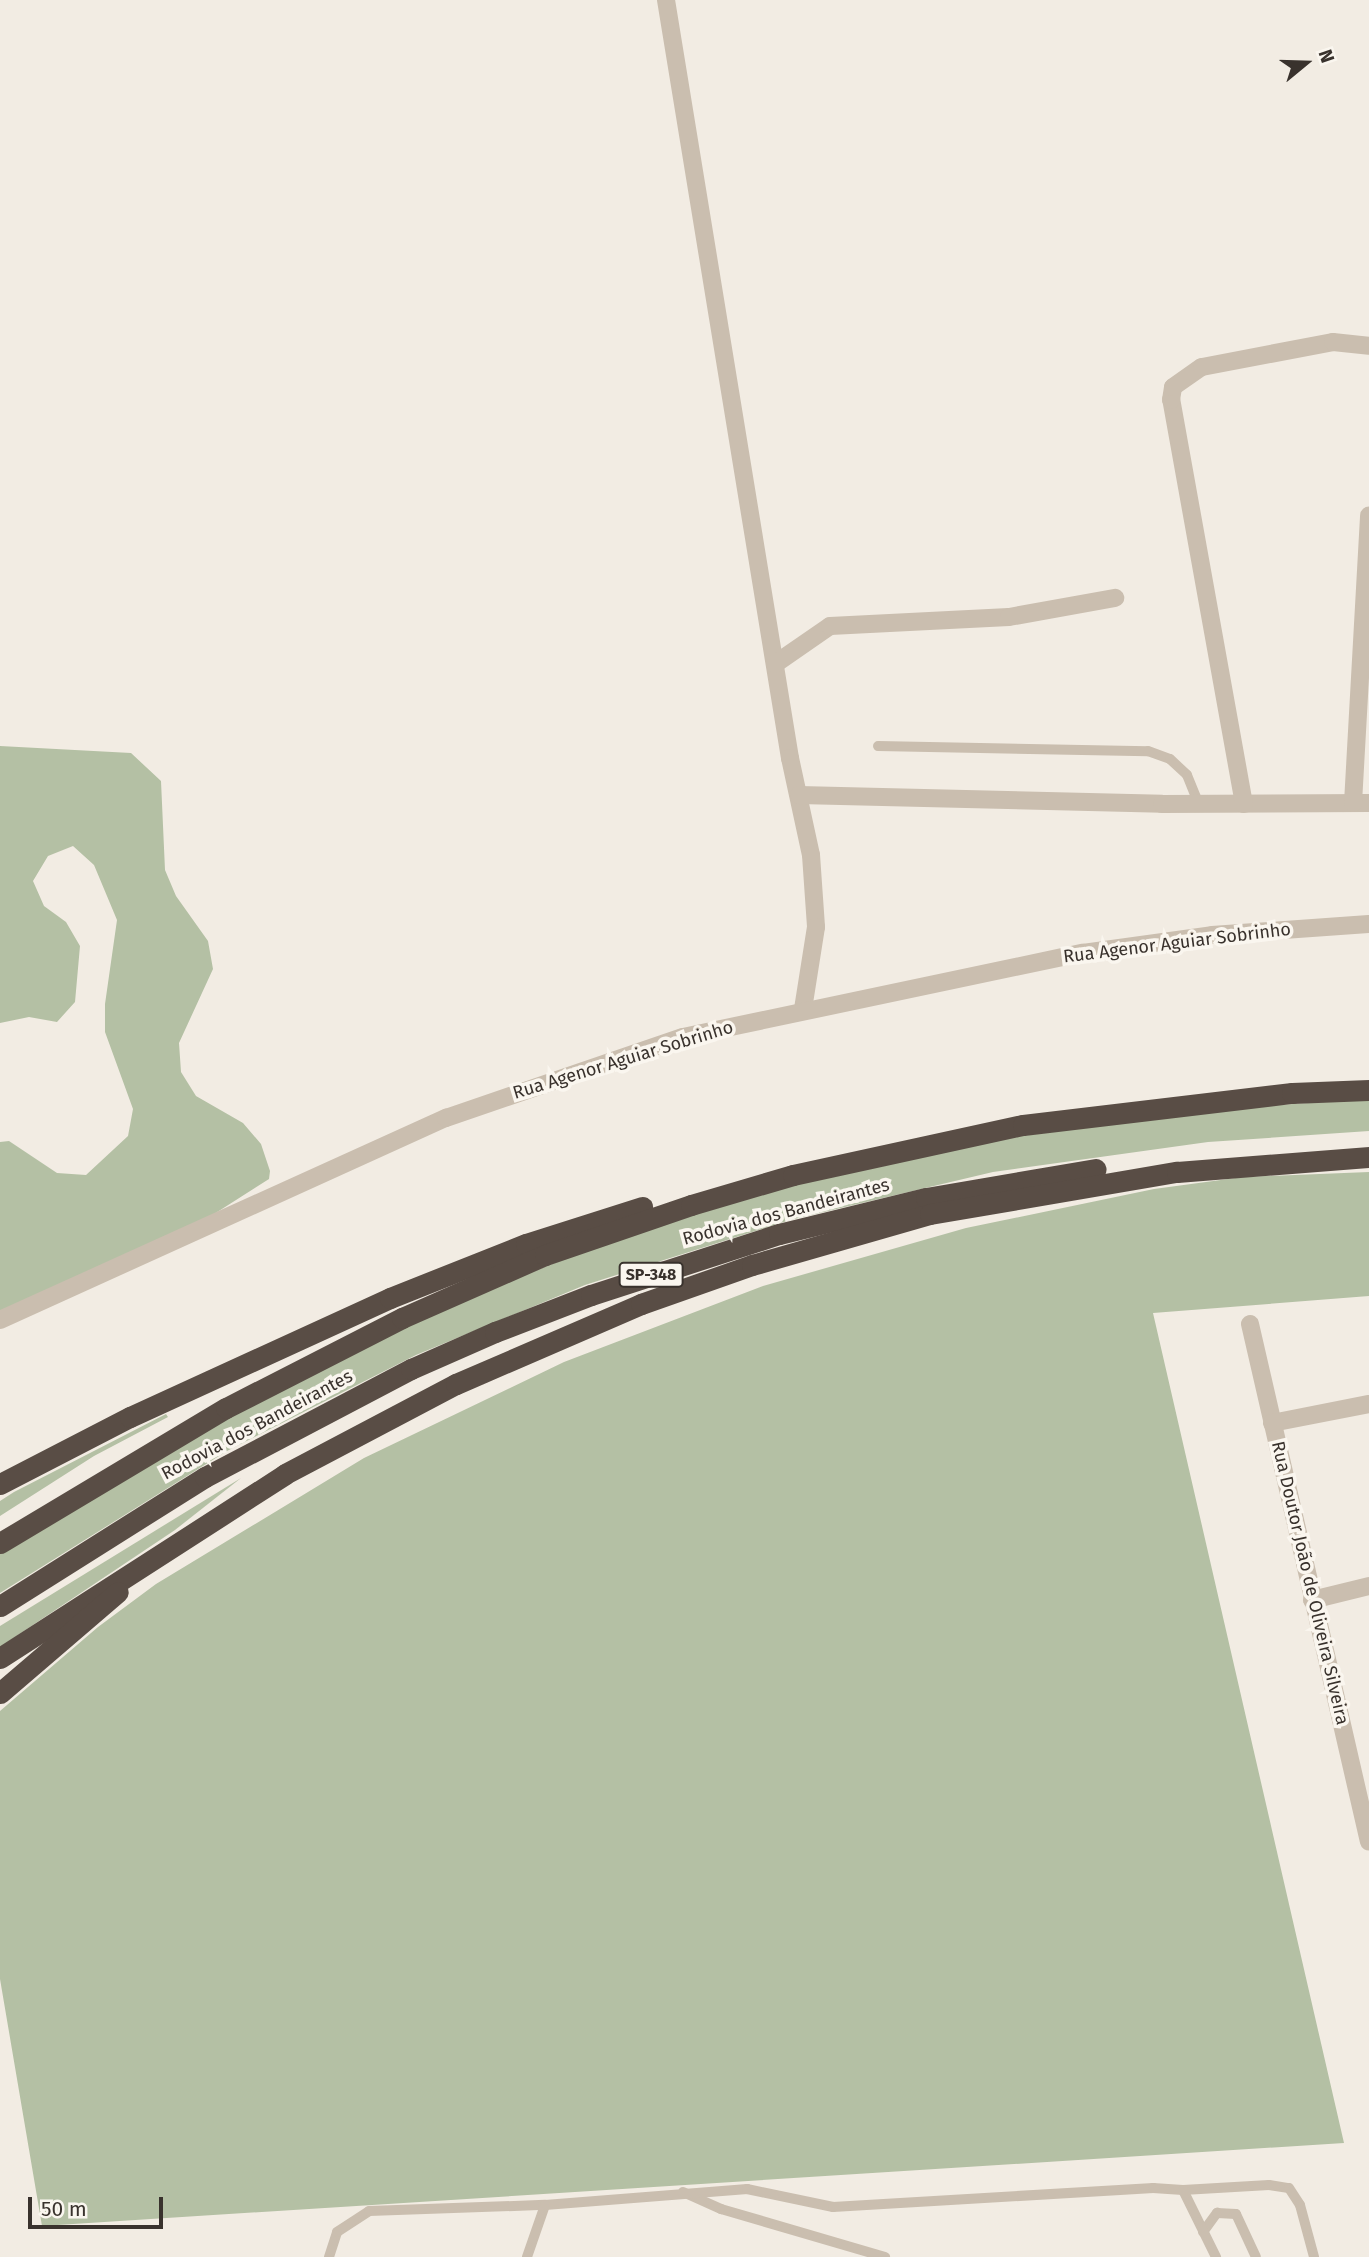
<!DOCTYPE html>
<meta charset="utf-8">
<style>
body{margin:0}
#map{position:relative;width:1369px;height:2257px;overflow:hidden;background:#f2ece3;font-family:"Fira Sans",sans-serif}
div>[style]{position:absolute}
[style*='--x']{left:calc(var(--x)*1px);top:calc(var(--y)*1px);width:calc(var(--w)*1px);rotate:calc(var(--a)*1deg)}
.green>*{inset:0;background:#b4c0a4}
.lane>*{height:10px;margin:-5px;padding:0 5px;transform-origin:5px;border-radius:5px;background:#cabeaf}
.street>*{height:18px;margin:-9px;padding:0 9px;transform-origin:9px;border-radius:9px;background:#cabeaf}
.highway>*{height:21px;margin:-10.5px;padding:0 10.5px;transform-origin:10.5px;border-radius:10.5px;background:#594d45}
span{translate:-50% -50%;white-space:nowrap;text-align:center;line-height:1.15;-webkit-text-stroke:7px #faf6ef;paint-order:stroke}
.shield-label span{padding:2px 5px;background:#faf6ef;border:2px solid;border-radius:5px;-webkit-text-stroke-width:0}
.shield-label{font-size:16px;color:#39322d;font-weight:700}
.street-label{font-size:18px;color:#39322d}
.north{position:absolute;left:1271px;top:28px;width:70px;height:70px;-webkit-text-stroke:5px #faf6ef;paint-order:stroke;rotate:71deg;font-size:19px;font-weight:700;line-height:28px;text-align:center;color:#39322d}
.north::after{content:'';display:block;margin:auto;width:24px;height:32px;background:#39322d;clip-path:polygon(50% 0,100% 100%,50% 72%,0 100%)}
.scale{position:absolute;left:28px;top:2197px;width:135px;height:32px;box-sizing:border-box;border:4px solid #39322d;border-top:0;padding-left:9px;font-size:21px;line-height:24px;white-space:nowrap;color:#39322d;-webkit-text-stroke:5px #faf6ef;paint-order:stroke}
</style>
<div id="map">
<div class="green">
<div style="clip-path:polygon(0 746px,131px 753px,161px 781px,165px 870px,176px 896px,208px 941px,213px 969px,179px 1043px,181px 1072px,196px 1096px,243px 1123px,261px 1144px,270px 1171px,269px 1179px,164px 1246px,0 1320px,0 1142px,9px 1141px,57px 1173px,86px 1175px,128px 1136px,133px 1109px,105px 1032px,105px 1004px,117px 920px,94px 865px,73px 846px,48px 856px,33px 881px,44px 906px,66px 922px,80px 946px,75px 1002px,57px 1022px,29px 1017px,0 1023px)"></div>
<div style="clip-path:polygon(1369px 1099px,1369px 1131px,1208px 1142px,993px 1172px,790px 1220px,585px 1285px,416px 1355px,227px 1451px,0 1593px,0 1553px,126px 1472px,404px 1324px,584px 1251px,780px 1187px,986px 1141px,1204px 1110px)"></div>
<div style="clip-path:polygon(1369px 1172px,1369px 1296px,1153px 1313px,1344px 2143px,42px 2226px,0 1979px,0 1711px,98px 1627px,156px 1584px,364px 1458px,564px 1362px,763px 1286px,966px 1228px,1154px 1189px,1243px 1177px)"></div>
<div style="clip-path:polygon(166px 1414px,168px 1417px,94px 1456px,0 1516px,0 1501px,14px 1492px)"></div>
<div style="clip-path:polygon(241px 1478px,175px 1530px,0 1647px,0 1626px)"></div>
</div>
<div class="lane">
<div style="--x:878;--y:746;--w:270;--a:1.1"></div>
<div style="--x:1148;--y:751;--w:23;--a:20"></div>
<div style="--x:1170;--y:759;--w:23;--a:43"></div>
<div style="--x:1187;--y:775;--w:31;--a:68"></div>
<div style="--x:1183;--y:2190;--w:86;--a:-3.3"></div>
<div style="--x:1269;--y:2185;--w:20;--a:9"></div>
<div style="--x:1289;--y:2188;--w:20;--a:57"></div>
<div style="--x:1300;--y:2205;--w:54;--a:74.9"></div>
<div style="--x:683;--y:2192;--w:42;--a:24.1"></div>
<div style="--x:721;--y:2209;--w:171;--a:16.3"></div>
<div style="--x:1203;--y:2232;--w:24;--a:-54"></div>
<div style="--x:1217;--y:2213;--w:19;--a:3"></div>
<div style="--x:1236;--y:2214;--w:47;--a:65.1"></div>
<div style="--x:329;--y:2257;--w:26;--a:-72"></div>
<div style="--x:337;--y:2232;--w:38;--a:-33"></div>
<div style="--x:369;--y:2211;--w:176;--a:-2"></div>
<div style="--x:545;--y:2205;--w:203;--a:-4.5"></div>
<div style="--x:747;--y:2189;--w:88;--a:11.8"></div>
<div style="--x:833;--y:2207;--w:321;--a:-3.4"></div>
<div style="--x:1153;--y:2188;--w:30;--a:4"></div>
<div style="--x:1183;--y:2190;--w:75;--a:63.8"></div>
<div style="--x:527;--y:2257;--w:55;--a:-70.9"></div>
</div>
<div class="street">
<div style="--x:666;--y:0;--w:768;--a:80.71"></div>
<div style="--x:790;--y:758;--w:99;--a:77.8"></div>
<div style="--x:811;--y:855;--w:72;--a:86"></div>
<div style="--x:816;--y:927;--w:83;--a:99"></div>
<div style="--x:775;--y:664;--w:67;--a:-34.6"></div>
<div style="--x:830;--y:626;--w:179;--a:-2.9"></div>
<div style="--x:1009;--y:617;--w:108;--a:-10.2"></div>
<div style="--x:799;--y:795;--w:363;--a:1.4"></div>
<div style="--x:1162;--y:804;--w:207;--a:-0.3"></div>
<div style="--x:1353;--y:803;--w:288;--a:-86.8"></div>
<div style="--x:1244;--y:804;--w:411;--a:-100.2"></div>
<div style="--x:1171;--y:400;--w:13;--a:-81"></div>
<div style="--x:1173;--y:387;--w:35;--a:-35"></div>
<div style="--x:1202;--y:367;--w:133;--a:-10.8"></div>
<div style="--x:1333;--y:342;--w:36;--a:6"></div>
<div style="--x:0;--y:1320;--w:490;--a:-24.4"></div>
<div style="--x:446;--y:1118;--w:250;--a:-18.9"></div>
<div style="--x:683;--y:1037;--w:409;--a:-11.9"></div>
<div style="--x:1083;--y:953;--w:130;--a:-7.9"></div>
<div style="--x:1212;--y:935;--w:157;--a:-4"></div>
<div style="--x:1250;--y:1324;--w:531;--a:77.06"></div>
<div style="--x:1272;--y:1423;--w:99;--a:-11.1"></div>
<div style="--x:1312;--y:1600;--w:59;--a:-13.8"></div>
</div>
<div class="highway">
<div style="--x:0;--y:1484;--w:146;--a:-27.3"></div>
<div style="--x:130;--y:1417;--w:286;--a:-24.6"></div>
<div style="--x:390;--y:1298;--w:146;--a:-21.7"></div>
<div style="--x:526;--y:1244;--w:122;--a:-17.7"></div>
<div style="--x:0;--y:1543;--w:263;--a:-30.9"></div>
<div style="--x:226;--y:1408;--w:198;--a:-27.1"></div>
<div style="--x:402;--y:1318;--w:156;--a:-23.8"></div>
<div style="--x:545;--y:1255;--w:154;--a:-18.9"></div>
<div style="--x:691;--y:1205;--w:106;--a:-16.4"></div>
<div style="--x:793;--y:1175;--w:235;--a:-12.3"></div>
<div style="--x:1023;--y:1125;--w:271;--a:-6.8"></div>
<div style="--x:1292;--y:1093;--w:77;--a:-2.2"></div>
<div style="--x:0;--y:1606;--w:242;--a:-32.2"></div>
<div style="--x:205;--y:1477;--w:233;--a:-27.7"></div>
<div style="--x:411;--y:1369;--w:92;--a:-23.8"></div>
<div style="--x:495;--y:1332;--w:103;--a:-21.1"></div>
<div style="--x:591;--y:1295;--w:198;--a:-18"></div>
<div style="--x:779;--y:1234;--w:151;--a:-13.8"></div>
<div style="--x:926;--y:1198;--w:172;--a:-9.7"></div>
<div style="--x:0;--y:1658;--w:339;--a:-32.8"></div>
<div style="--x:285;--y:1474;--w:193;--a:-27.8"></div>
<div style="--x:456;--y:1384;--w:202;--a:-23.4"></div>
<div style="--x:641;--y:1304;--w:118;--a:-19.4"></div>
<div style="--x:752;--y:1265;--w:185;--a:-16"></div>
<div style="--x:930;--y:1214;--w:251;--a:-9.7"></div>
<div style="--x:1177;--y:1172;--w:193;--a:-4.5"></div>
<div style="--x:0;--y:1693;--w:155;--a:-40.6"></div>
</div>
<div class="shield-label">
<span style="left:651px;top:1275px">SP-348</span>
</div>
<div class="street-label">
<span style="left:1177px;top:943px;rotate:-7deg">Rua Agenor Aguiar Sobrinho</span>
<span style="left:623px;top:1060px;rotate:-17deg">Rua Agenor Aguiar Sobrinho</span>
<span style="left:786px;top:1212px;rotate:-15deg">Rodovia dos Bandeirantes</span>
<span style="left:257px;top:1425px;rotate:-28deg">Rodovia dos Bandeirantes</span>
<span style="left:1310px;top:1583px;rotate:77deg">Rua Doutor João de Oliveira Silveira</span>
</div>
<div class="north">N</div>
<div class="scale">50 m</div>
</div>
